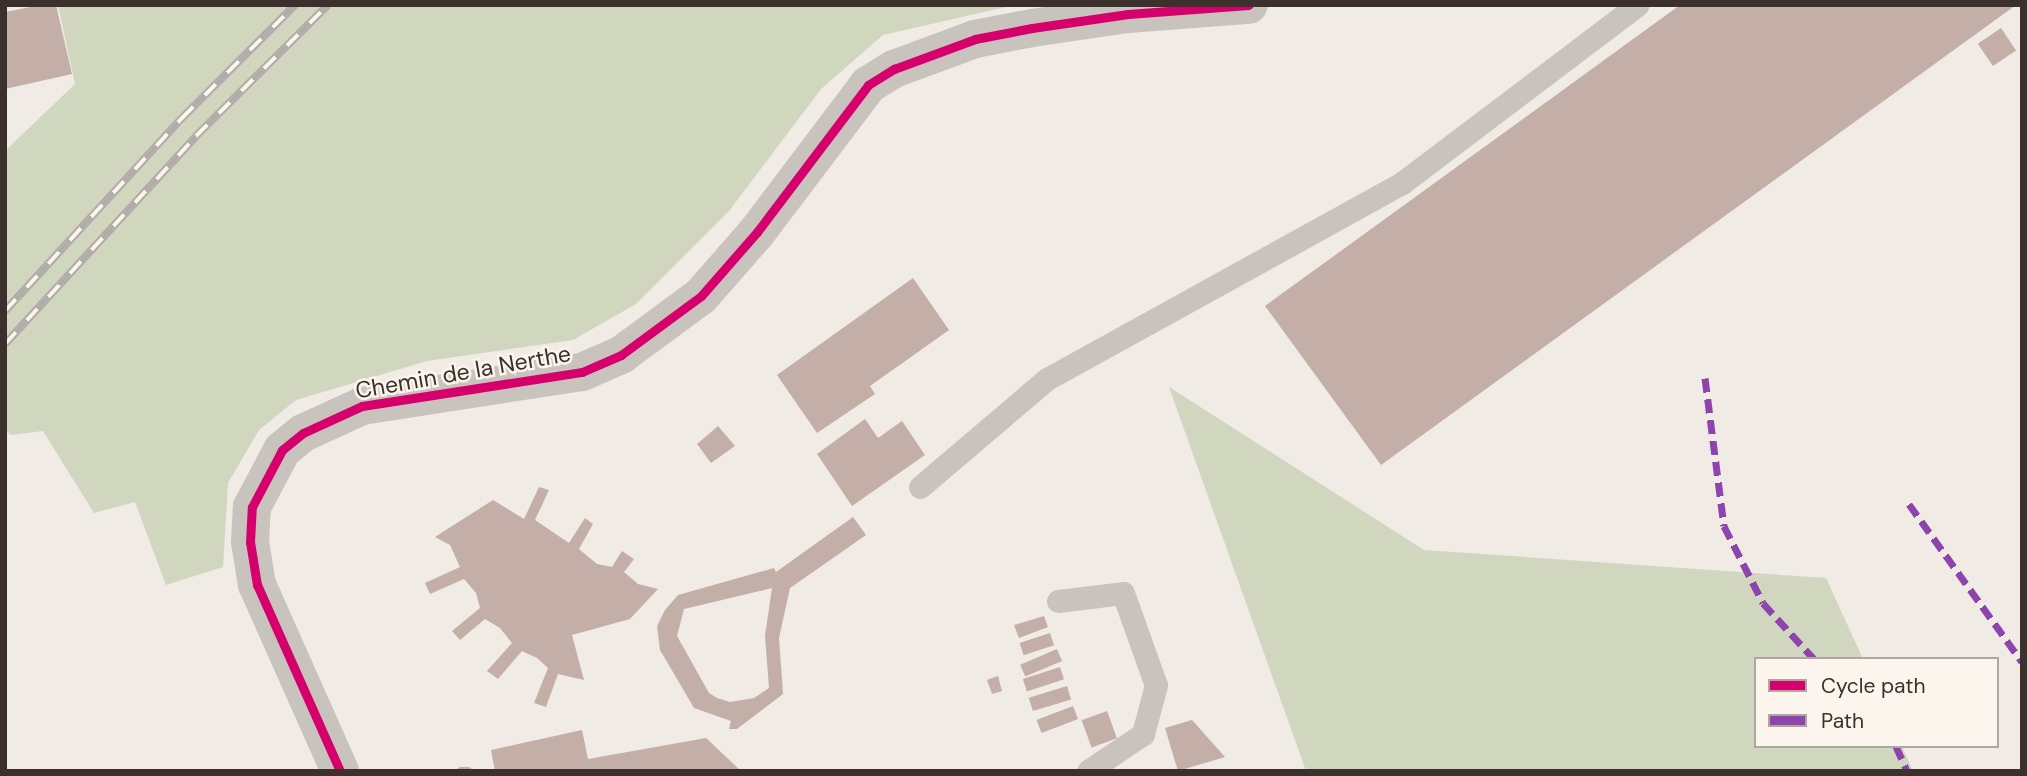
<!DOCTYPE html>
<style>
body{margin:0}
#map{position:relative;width:2027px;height:776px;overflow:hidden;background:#f0ebe5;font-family:"DM Sans",sans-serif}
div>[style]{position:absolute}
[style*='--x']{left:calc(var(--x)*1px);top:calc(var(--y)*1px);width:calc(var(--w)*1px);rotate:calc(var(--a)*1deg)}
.green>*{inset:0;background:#d1d6bf}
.building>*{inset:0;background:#c3afa7;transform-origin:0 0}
.service>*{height:23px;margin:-11.5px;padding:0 11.5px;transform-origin:11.5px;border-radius:11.5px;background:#c9c3be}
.minor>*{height:38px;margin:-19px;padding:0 19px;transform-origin:19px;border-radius:19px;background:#c9c3be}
.rail>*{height:8px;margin-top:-4px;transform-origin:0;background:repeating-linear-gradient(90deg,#fbf5ee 0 16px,#b1aca8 0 32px);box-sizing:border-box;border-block:2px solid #b1aca8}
.quiet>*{height:7px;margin-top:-3.5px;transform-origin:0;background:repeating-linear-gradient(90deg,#8e44ad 0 14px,transparent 0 21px)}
.cycleway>*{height:9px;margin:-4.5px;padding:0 4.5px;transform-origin:4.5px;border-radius:4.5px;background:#d6006c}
span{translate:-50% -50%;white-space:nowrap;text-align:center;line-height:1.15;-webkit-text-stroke:5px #fbf5ee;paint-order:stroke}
.street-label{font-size:23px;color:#3b302b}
.frame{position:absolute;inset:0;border:7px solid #3b302b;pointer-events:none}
.legend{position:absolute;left:1754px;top:657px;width:245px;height:91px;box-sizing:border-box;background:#fbf5ee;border:2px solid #aea6a0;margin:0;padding:9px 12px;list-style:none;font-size:21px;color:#3b302b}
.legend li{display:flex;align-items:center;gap:14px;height:35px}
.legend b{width:35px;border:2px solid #aea6a0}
</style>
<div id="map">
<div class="green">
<div style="clip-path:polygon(58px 5px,1015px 5px,883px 35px,821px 89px,729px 211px,636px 304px,573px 340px,427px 361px,296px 400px,259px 430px,228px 483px,223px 567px,166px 585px,135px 502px,94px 513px,43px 431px,11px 435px,5px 430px,5px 151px,75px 84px)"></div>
<div style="clip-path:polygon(1169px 387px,1424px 550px,1826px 578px,1863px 659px,1756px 659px,1756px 746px,1902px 746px,1913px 771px,1306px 771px)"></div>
</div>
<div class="building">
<div style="clip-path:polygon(41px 5px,56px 5px,72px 74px,5px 89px,5px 12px)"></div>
<div style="clip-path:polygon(1680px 5px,2016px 5px,1381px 465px,1265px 306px)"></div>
<div style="left:2001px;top:28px;width:27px;height:28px;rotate:56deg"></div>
<div style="clip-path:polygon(913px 278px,949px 330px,870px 386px,875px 394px,817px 433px,777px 375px)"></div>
<div style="clip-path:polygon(865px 419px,878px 438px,902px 421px,925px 455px,852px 506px,817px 454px)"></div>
<div style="clip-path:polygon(718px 426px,735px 446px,711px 463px,697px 444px)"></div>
<div style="clip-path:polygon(539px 487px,549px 490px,535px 520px,569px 543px,585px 518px,593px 524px,579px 549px,597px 564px,612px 567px,622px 551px,634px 559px,624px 572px,638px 584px,658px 589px,630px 619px,572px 635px,584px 680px,558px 674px,546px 707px,534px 703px,548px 668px,537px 658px,522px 651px,498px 679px,487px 671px,512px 643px,500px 628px,485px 619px,460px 640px,452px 631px,480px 608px,476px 593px,464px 579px,430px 594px,425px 583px,460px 567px,450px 545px,435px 537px,493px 500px,524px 519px)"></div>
<div style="clip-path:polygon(evenodd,853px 517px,866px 535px,790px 588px,779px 638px,783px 694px,737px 729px,729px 729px,731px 721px,694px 708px,660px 650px,657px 626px,665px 610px,678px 595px,774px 568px,776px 572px,853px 517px,772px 588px,765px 636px,769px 688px,754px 698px,730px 702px,717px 698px,709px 693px,677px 636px,684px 609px,772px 588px)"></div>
<div style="clip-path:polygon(1044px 616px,1048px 627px,1019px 638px,1014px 625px)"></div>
<div style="left:1050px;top:633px;width:13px;height:32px;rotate:72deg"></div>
<div style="left:1057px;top:649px;width:13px;height:40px;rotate:67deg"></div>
<div style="left:1060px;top:667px;width:13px;height:39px;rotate:72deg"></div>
<div style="clip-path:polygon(998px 676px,1002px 691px,992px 694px,987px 680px)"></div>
<div style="left:1067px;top:686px;width:14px;height:40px;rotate:73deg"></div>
<div style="left:1073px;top:706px;width:14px;height:39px;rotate:69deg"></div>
<div style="left:1107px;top:711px;width:29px;height:27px;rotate:70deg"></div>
<div style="clip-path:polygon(1192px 720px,1225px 757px,1178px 771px,1165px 728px)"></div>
<div style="clip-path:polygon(582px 730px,588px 759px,706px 738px,741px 771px,495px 771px,491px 750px)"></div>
<div style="clip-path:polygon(460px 767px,469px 767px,475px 771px,454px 771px)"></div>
</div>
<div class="service">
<div style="--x:920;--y:487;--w:167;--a:-40.4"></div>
<div style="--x:1047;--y:379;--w:406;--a:-28.9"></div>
<div style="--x:1402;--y:183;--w:295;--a:-37.1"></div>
<div style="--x:1058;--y:601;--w:65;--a:-7"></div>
<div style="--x:1123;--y:593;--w:98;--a:70.3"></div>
<div style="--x:1156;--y:685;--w:51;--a:104.9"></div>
<div style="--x:1143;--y:734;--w:66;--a:146.1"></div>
</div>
<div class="minor">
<div style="--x:340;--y:771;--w:204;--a:-114"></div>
<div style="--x:257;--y:585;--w:44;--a:-99.2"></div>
<div style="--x:250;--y:542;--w:35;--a:-87"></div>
<div style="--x:252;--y:507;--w:64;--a:-62.2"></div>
<div style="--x:282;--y:450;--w:27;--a:-39"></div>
<div style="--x:303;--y:433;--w:65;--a:-24.6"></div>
<div style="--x:362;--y:406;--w:223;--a:-8.8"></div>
<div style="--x:582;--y:372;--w:43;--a:-23.6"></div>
<div style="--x:621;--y:355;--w:99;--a:-36.4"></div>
<div style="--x:701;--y:296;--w:85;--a:-48.8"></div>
<div style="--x:757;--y:232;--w:184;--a:-52.9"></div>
<div style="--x:868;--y:85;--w:31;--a:-32"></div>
<div style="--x:894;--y:69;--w:86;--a:-20.3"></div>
<div style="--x:975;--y:39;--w:58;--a:-10.9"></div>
<div style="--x:1032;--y:28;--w:97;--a:-8.3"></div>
<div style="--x:1128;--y:14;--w:121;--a:-4.3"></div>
</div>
<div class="rail">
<div style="--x:5;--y:311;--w:262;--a:-47.5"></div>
<div style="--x:182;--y:118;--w:160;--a:-45"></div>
<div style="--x:5;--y:344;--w:282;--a:-47.4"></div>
<div style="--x:196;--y:136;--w:186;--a:-44.8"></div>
</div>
<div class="quiet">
<div style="--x:1705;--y:378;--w:149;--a:82.7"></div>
<div style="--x:1724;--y:526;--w:86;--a:63.1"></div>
<div style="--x:1763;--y:603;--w:76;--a:47.7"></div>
<div style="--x:1909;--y:504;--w:194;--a:54.4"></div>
<div style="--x:1896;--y:746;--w:27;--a:66"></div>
</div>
<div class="cycleway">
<div style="--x:340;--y:771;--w:204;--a:-114"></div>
<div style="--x:257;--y:585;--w:44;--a:-99.2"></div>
<div style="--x:250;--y:542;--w:35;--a:-87"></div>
<div style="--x:252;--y:507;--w:64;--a:-62.2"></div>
<div style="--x:282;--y:450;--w:27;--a:-39"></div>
<div style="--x:303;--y:433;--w:65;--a:-24.6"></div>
<div style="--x:362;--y:406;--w:223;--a:-8.8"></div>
<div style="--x:582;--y:372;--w:43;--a:-23.6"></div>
<div style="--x:621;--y:355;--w:99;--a:-36.4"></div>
<div style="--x:701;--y:296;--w:85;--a:-48.8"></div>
<div style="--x:757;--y:232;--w:184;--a:-52.9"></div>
<div style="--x:868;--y:85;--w:31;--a:-32"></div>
<div style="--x:894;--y:69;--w:86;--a:-20.3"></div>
<div style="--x:975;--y:39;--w:58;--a:-10.9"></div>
<div style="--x:1032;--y:28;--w:97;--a:-8.3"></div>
<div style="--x:1128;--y:14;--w:121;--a:-4.3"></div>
</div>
<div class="street-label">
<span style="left:463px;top:372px;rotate:-10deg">Chemin de la Nerthe</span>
</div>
<div class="frame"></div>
<ul class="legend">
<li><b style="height:9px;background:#d6006c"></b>Cycle path</li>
<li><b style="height:9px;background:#8e44ad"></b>Path</li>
</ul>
</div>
